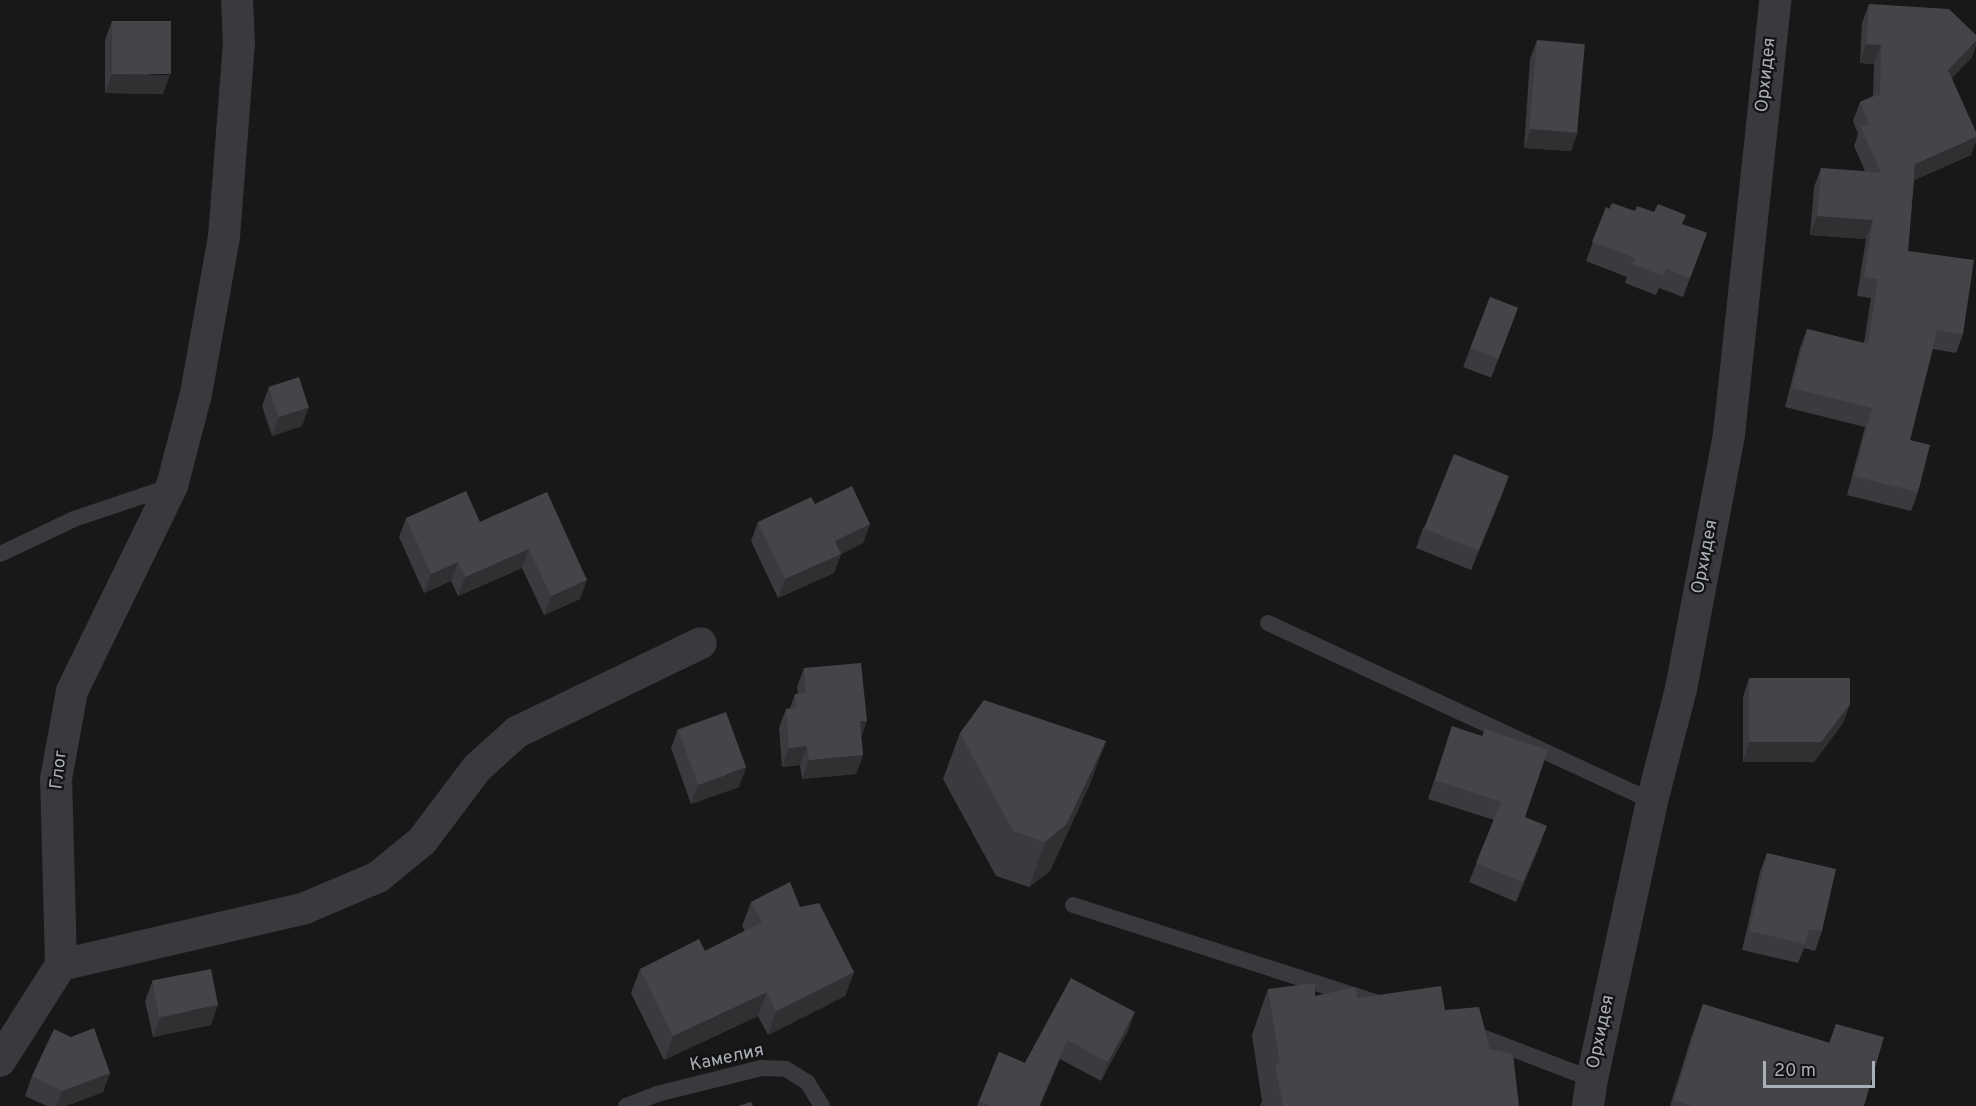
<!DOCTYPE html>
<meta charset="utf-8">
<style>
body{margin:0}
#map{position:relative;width:1976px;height:1106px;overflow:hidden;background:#181819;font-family:Overpass,sans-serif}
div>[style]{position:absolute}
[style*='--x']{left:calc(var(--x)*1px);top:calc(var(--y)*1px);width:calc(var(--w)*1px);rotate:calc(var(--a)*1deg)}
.service>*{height:16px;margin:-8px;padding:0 8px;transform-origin:8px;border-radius:8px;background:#393a3e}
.minor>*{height:32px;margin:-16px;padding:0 16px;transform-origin:16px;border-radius:16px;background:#393a3e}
.wall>*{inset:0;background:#3b3b3f;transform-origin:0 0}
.shaded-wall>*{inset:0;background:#303033}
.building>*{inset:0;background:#454549;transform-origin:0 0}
span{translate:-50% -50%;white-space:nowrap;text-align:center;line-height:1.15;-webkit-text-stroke:4.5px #131314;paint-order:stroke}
.street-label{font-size:18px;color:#abafb8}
.scale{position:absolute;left:1763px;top:1061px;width:112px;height:27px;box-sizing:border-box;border:3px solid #abafb8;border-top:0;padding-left:8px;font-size:18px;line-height:21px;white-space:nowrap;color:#abafb8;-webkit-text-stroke:4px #131314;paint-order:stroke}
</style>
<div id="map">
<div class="service">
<div style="--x:0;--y:554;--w:82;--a:-25.3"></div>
<div style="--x:74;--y:519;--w:103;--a:-18.6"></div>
<div style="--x:1268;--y:623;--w:423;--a:24.9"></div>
<div style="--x:1073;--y:905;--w:324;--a:17.8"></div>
<div style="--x:1466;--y:1031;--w:135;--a:20.9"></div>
<div style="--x:626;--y:1106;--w:33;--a:-21"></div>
<div style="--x:657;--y:1094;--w:107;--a:-14"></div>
<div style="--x:761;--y:1068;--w:25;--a:2"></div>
<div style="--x:786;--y:1069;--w:25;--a:32"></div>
<div style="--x:807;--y:1082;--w:28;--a:58"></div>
</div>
<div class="minor">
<div style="--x:61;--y:965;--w:251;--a:-13.1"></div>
<div style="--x:305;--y:908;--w:79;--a:-23"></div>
<div style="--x:378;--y:877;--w:57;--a:-39.3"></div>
<div style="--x:422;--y:841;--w:91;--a:-53"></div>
<div style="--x:477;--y:768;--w:54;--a:-42"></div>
<div style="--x:517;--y:732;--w:204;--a:-25.8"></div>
<div style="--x:0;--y:1061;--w:114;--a:-57.6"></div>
<div style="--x:61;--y:965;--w:186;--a:-91.5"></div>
<div style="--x:56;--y:779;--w:89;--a:-79.7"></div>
<div style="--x:72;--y:691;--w:228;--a:-64"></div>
<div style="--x:172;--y:486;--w:95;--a:-75.4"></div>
<div style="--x:196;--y:394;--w:159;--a:-79.9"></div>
<div style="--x:224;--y:237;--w:194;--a:-85.6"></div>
<div style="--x:239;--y:44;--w:44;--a:-92.6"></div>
<div style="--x:1588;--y:1106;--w:27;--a:-82"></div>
<div style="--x:1592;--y:1079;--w:284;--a:-77.8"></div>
<div style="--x:1652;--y:801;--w:116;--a:-75.5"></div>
<div style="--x:1681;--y:689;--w:259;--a:-79.3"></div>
<div style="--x:1729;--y:434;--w:436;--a:-83.9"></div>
</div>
<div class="wall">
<div style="clip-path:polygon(1869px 4px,1972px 57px,1952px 78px,1971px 155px,1914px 180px,1908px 251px,1963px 334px,1956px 353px,1933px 349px,1910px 440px,1918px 492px,1911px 511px,1847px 495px,1865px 427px,1785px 407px,1800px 348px,1807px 329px,1864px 343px,1871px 298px,1857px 296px,1866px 239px,1810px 235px,1814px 187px,1821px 168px,1865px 171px,1854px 146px,1858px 134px,1853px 121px,1860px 102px,1873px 96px,1874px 64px,1860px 63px,1862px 23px)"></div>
<div style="clip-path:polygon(112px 21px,163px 94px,105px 93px,105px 40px)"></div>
<div style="clip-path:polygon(1537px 40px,1571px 151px,1524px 148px,1530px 59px)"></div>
<div style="clip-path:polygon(1606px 207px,1609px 209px,1635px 211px,1682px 224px,1707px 233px,1683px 297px,1659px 288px,1656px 295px,1625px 283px,1627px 277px,1586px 261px)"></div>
<div style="left:1490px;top:297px;width:30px;height:75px;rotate:21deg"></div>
<div style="clip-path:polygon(269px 387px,302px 426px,272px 436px,262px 406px)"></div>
<div style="clip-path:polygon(1509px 476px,1502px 495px,1471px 570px,1416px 548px,1423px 528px)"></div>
<div style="clip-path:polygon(547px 492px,580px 599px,544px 615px,522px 568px,458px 596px,451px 581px,424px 593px,399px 537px,406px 518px,480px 522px)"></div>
<div style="clip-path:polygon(815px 504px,870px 524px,863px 543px,841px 554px,834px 573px,778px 598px,751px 541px,758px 522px)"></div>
<div style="clip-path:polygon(804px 668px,861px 737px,863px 755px,856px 774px,802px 779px,800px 765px,782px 767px,779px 728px,786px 709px,790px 708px,795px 694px,798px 694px,797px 687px)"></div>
<div style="clip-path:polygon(1749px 678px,1850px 704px,1843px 723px,1814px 762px,1743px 762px,1743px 697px)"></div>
<div style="clip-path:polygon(1452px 726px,1525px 817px,1540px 845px,1516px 902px,1469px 882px,1494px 820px,1428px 799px)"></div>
<div style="clip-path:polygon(678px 729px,739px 787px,691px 804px,671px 748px)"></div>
<div style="clip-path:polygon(960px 733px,1106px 741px,1089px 786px,1050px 871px,1029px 887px,996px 876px,943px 779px)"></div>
<div style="clip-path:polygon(1767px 853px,1822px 931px,1815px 951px,1804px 948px,1798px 963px,1742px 950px,1760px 872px)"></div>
<div style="clip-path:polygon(751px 902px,800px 907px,854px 972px,845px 996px,768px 1035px,758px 1016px,664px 1060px,631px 993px,640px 969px,705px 951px,745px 931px,742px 926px)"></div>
<div style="clip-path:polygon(1071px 978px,1128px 1031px,1101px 1081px,1060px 1059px,1040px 1106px,977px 1106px,999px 1052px,1025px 1063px)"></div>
<div style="clip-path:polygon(152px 982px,211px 1025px,153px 1037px,145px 1001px)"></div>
<div style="clip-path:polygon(1268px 989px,1315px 996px,1357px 998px,1445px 1010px,1490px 1049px,1519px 1106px,1260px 1106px,1262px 1101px,1252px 1035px)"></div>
<div style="clip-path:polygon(1703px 1004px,1829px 1043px,1836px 1024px,1864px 1106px,1670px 1106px,1691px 1038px)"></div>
<div style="clip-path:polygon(110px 1073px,103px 1092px,66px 1106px,47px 1106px,25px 1096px,32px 1076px)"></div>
</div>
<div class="shaded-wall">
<div style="clip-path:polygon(1976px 41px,1976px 46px,1972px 57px,1941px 89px,1948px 70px)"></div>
<div style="clip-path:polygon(1866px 44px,1881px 45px,1874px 64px,1860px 63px)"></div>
<div style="clip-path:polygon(112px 74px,170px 75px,163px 94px,105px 93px)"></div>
<div style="clip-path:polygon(1531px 129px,1578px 132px,1571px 151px,1524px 148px)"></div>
<div style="clip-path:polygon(1976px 137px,1976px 142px,1971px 155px,1908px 183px,1915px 164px)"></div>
<div style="clip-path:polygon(1817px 216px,1873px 220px,1866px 239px,1810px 235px)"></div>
<div style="clip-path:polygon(309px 407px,302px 426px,272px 436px,279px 416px)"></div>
<div style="clip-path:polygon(1509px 476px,1502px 495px,1471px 570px,1478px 551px)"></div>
<div style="clip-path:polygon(870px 524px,863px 543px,841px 554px,834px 573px,778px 598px,785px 579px,835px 541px)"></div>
<div style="clip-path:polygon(529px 549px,522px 568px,458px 596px,465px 577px)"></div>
<div style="clip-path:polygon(458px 562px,451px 581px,424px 593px,431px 574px)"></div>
<div style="clip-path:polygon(587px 580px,580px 599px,544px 615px,551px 596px)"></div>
<div style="clip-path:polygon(1850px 704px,1843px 723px,1814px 762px,1743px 762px,1749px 742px)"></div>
<div style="clip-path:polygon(860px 721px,867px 721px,860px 740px)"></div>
<div style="clip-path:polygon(1106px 741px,1089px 786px,1050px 871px,1029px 887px,1045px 842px)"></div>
<div style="clip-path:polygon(807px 746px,800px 765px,782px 767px,789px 748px)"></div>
<div style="clip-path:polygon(863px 755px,856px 774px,802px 779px,809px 760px)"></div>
<div style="clip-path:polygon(746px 768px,739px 787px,691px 804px,698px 785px)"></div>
<div style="clip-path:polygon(1547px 826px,1540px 845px,1516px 902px,1523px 882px)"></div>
<div style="clip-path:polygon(854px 972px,845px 996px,768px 1035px,776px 1011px)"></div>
<div style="clip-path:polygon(767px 992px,758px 1016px,664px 1060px,673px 1036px)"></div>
<div style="clip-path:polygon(218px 1005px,211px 1025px,153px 1037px,160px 1018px)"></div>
<div style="clip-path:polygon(1135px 1012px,1128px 1031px,1101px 1081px,1108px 1062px)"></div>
<div style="clip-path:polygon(1067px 1040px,1040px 1106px,1039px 1106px)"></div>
<div style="clip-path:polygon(110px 1073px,103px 1092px,66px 1106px,56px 1106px,62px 1091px)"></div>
</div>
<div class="building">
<div style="clip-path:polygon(1869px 4px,1949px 9px,1976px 35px,1976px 41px,1948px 70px,1976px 132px,1976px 137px,1915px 164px,1908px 251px,1974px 260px,1963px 334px,1937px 330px,1910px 440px,1930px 445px,1918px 492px,1854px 476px,1872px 408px,1792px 388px,1807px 329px,1868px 344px,1878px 279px,1864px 277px,1873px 220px,1817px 216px,1821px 168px,1881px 173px,1861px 127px,1869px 124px,1860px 102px,1880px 94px,1881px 45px,1866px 44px)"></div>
<div style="left:112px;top:21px;width:59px;height:53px"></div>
<div style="left:1537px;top:40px;width:48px;height:89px;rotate:5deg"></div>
<div style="clip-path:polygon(1612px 203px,1635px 211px,1637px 206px,1654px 212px,1658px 204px,1686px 215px,1682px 224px,1707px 233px,1690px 278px,1666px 269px,1663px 276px,1632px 264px,1635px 258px,1592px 242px,1606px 207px,1609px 209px)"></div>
<div style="left:1490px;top:297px;width:30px;height:55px;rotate:21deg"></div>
<div style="left:299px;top:377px;width:32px;height:32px;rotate:72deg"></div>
<div style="left:1454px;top:454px;width:59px;height:80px;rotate:22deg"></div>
<div style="clip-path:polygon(852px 486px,870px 524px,835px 541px,841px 554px,785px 579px,758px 522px,811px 497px,815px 504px)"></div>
<div style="clip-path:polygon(466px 491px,480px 522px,547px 492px,587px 580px,551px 596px,529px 549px,465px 577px,458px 562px,431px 574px,406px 518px)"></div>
<div style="clip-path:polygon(861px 663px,867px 721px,860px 721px,863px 755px,809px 760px,807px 746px,789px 748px,786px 709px,797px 708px,795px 694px,806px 693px,804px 668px)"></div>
<div style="clip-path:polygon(1749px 678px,1850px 678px,1850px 704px,1821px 742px,1749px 742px)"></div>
<div style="clip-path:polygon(984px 700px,1106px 741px,1066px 825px,1045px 842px,1013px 831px,960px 733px)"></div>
<div style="left:726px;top:712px;width:59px;height:51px;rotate:70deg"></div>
<div style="clip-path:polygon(1452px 726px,1482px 736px,1485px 729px,1548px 750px,1525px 817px,1547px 826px,1523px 882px,1476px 863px,1501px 802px,1435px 780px)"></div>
<div style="clip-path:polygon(1767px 853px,1836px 869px,1822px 931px,1809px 929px,1805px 944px,1749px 931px)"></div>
<div style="clip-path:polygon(790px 882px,800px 907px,819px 903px,854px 972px,776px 1011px,767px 992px,673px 1036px,640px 969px,699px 939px,705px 951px,762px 922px,751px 902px)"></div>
<div style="left:211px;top:969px;width:37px;height:60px;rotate:79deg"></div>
<div style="clip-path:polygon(1071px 978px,1135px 1012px,1108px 1062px,1067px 1040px,1039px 1106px,991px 1106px,979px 1101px,999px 1052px,1025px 1063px)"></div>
<div style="clip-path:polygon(1315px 983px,1315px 996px,1356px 987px,1357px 998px,1441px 986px,1445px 1010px,1479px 1007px,1490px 1049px,1513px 1054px,1519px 1106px,1283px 1106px,1275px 1064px,1280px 1064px,1268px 989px)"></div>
<div style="clip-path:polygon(1703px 1004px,1830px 1043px,1836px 1024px,1884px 1037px,1864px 1106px,1693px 1106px,1674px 1100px)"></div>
<div style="clip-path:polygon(94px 1028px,110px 1073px,62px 1091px,32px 1076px,54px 1029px,71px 1037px)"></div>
<div style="clip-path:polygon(751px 1102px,753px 1106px,738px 1106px)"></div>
</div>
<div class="street-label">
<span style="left:1767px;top:75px;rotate:-84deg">Орхидея</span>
<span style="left:1706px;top:557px;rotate:-79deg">Орхидея</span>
<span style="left:60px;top:770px;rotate:-83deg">Глог</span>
<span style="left:1602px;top:1032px;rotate:-78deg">Орхидея</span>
<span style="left:727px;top:1059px;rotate:-12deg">Камелия</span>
</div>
<div class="scale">20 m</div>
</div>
